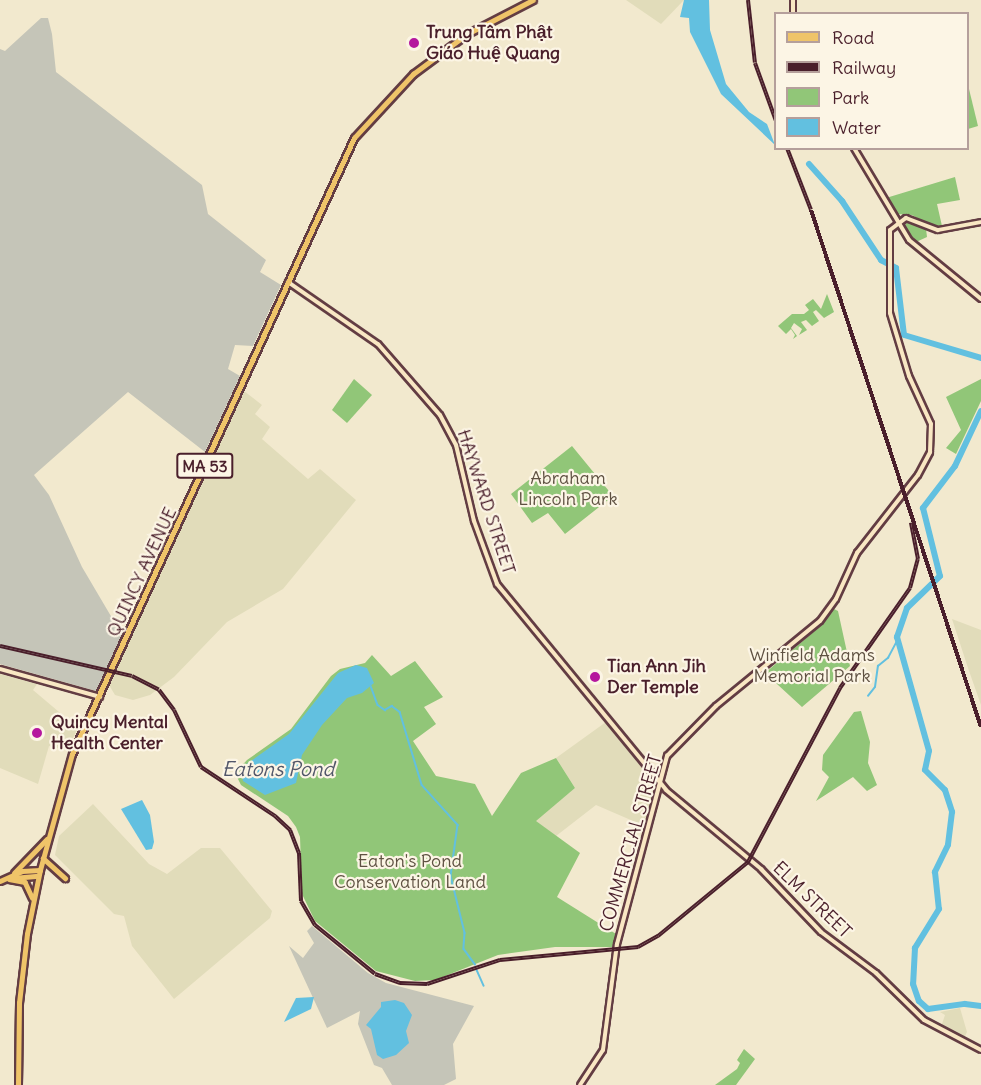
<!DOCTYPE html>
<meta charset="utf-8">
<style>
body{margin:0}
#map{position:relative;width:981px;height:1085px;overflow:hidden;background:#f2e9ce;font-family:Delius,sans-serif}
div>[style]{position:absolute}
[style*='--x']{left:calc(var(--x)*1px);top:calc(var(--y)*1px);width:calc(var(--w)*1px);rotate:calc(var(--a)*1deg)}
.built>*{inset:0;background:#e1dcba}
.industrial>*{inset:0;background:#c5c5b8}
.green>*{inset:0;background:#91c678}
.water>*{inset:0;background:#62c0e0}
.stream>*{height:1.5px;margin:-0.75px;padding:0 0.75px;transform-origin:0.75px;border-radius:0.75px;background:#62c0e0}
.river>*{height:6px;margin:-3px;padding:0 3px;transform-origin:3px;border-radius:3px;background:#62c0e0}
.roads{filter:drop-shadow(2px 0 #633d43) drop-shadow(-2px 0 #633d43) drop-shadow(0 2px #633d43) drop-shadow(0 -2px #633d43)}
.secondary>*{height:4px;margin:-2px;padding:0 2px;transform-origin:2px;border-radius:2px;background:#f9e7c3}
.primary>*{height:4.5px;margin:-2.25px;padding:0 2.25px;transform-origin:2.25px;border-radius:2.25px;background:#efc469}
.rail>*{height:4px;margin-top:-2px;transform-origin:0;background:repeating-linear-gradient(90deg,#fcf5e5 0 4.5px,#4a1f2b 0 9px);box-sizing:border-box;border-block:2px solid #4a1f2b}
.dots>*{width:16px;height:16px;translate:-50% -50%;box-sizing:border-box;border:3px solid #fcf5e5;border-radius:50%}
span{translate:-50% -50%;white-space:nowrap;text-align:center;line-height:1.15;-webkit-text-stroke:4.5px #fcf5e5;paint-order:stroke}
.shield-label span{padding:2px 4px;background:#fcf5e5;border:2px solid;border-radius:4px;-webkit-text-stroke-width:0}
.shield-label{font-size:16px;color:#4a1f2b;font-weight:700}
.poi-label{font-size:18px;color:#4a1f2b;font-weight:700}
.left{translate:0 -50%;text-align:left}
.park-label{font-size:18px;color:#5f5142}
.street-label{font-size:18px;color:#4a1f2b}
.water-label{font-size:20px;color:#52576a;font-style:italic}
.legend{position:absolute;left:774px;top:12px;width:195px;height:138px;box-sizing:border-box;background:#fcf5e5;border:2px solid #b59f9b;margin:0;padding:8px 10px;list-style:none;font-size:18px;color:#4a1f2b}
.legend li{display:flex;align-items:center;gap:12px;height:30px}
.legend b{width:30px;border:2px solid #b59f9b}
</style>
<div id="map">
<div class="built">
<div style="clip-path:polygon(626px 0,684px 0,661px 24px)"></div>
<div style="clip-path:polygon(244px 391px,262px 405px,255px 414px,270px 427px,262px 439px,308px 479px,320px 469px,356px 500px,283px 589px,227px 622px,174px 677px,150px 695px,133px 700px,115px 695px,109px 685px)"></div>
<div style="clip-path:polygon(952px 619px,981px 630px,981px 705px,968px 668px)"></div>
<div style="clip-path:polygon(0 674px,37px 684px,33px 690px,78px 728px,67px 750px,49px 746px,38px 784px,0 768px)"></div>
<div style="clip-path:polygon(606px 722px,654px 782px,647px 827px,596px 805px,556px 836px,535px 821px,575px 788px,556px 758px)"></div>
<div style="clip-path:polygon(93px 804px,149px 864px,167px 874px,201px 848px,220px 848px,272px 911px,270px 918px,174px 999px,132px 946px,124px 916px,114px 914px,55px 855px,59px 836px)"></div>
<div style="clip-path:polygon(960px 1008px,967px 1032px,964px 1038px,941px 1027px,945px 1015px,940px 1012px)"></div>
</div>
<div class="industrial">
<div style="clip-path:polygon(41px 18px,48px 18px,52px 34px,56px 72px,202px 185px,208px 214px,266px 260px,260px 272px,281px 285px,253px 346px,235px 345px,228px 369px,240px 376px,205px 452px,128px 392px,34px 475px,49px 495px,82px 567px,115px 623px,125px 629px,96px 691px,0 664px,0 49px,5px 51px)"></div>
<div style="clip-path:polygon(312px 926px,368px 973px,386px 983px,474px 1006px,453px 1044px,456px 1079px,444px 1085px,392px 1085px,382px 1068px,374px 1065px,358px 1024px,360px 1011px,327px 1028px,289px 946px,303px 958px,314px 943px,307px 931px)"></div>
</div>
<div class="green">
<div style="clip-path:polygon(969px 89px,978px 126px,968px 129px,968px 90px)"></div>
<div style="clip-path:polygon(955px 177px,960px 200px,937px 204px,942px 226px,930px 225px,912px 215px,897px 214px,886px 198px)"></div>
<div style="clip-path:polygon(908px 222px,926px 229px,927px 237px,916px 242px,904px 226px)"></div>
<div style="clip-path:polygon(827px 294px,834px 312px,824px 318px,816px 310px,813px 312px,819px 321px,812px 326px,806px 320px,801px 322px,807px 330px,799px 335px,802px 329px,794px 323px,791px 328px,797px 336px,793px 339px,795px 335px,791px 329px,786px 334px,778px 326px,792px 314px,804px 314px,809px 310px,805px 305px,813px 299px,821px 309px)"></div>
<div style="clip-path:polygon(354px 379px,372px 395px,347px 423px,332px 410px)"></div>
<div style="clip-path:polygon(981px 379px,981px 401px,956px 454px,946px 448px,961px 430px,946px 397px)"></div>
<div style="clip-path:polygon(572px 446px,613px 496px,565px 534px,548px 513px,532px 523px,511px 494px)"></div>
<div style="clip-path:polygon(834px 609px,838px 611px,850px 666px,802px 707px,765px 673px,817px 629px)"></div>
<div style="clip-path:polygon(372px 655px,391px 676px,415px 661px,443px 697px,424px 707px,436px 724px,413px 741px,436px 776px,475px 784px,492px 816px,521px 773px,556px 758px,575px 788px,536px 821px,580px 853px,557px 897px,616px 934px,612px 947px,555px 947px,498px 955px,435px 980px,415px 981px,376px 971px,315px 921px,302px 894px,300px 837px,296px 827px,288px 816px,241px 785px,235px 773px,247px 760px,291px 729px,331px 676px,340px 669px,365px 663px)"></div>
<div style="clip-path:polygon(861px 711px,870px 742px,868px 763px,877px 785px,867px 791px,853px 777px,816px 801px,829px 777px,822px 770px,823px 755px,854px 712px)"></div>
<div style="clip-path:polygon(744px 1049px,755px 1059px,736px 1085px,715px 1085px,737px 1069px,740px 1063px,737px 1060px)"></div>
</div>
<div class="water">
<div style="clip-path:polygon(684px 0,709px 0,710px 30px,726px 84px,749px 112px,767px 124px,775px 145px,721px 94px,690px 32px,689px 18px,680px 17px)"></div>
<div style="clip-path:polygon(356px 665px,367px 668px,374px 683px,362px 693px,347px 698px,322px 725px,302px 755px,296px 783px,265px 795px,243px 781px,241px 768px,289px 734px,338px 673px)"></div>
<div style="clip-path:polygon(142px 800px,150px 815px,154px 842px,152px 849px,146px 850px,121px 809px)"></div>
<div style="clip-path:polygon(314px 997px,311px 1009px,284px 1022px,296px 998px)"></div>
<div style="clip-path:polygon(395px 1000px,404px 1003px,412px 1015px,406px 1031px,409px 1043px,396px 1055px,383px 1059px,377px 1055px,371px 1029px,366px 1025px,381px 1007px,381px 1002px)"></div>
</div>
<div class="stream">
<div style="--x:371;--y:686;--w:20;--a:70"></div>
<div style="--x:378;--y:705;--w:9;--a:36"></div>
<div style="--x:385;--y:710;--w:8;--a:-30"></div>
<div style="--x:392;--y:706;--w:10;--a:37"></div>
<div style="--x:400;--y:712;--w:76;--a:73.2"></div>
<div style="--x:422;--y:785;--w:54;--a:48"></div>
<div style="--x:458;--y:825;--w:51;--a:97.8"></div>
<div style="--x:451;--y:876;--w:59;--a:76.2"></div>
<div style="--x:465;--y:933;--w:16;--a:94"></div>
<div style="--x:464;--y:949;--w:19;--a:54"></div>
<div style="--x:868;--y:696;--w:11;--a:-52"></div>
<div style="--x:875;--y:687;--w:21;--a:-82"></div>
<div style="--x:878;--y:666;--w:13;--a:-39"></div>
<div style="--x:888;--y:658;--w:19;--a:-62"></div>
<div style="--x:477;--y:970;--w:17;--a:66"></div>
</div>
<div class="river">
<div style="--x:809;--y:164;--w:50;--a:48.3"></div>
<div style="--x:842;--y:201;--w:71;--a:56.5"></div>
<div style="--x:881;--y:260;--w:17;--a:28"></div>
<div style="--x:896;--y:268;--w:67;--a:83.2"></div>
<div style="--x:904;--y:335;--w:80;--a:16.6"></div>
<div style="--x:981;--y:411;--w:61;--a:115.3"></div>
<div style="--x:955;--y:466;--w:53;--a:127.3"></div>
<div style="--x:923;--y:508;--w:70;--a:76"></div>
<div style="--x:940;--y:576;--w:46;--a:135.9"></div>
<div style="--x:907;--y:608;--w:31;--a:109"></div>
<div style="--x:897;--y:637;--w:118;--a:74.3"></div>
<div style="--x:929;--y:751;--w:19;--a:102"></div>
<div style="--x:925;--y:770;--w:28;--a:45"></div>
<div style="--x:945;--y:790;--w:23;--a:72"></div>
<div style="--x:952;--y:812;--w:33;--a:97"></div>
<div style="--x:948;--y:845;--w:30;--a:116"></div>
<div style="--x:935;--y:872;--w:37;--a:84"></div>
<div style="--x:939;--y:909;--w:46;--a:121.6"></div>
<div style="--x:915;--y:948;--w:36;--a:93"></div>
<div style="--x:913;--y:984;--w:18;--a:71"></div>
<div style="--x:919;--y:1001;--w:12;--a:42"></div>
<div style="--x:928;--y:1009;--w:37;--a:-8"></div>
<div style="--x:965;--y:1004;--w:16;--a:7"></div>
</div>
<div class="roads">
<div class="secondary">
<div style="--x:793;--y:14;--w:14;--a:-90"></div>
<div style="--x:854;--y:148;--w:107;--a:59.1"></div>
<div style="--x:909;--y:240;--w:93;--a:39.3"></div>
<div style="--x:288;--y:282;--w:109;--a:34.6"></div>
<div style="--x:378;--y:344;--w:94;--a:48.9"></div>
<div style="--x:440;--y:415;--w:34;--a:62"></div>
<div style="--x:456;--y:445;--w:78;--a:76.7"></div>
<div style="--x:474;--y:521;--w:67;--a:69.9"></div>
<div style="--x:497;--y:584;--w:266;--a:50.6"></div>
<div style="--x:666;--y:790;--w:124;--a:39.7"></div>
<div style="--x:761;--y:869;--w:87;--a:46.4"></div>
<div style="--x:821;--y:932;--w:69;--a:36.7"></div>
<div style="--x:876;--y:973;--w:67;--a:44.4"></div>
<div style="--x:924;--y:1020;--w:64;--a:27.8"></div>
<div style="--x:0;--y:669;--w:104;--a:15.6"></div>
<div style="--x:580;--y:1085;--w:42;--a:-56.7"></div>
<div style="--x:603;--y:1050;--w:107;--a:-82.5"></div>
<div style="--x:617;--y:944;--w:195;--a:-75.1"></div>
<div style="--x:667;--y:756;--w:70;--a:-45.6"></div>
<div style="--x:716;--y:706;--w:134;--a:-39.3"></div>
<div style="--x:820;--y:621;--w:27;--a:-54"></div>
<div style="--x:836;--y:599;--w:51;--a:-65.5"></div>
<div style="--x:857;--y:553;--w:99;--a:-52"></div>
<div style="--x:918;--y:475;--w:26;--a:-62"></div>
<div style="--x:930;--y:452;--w:28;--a:-88"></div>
<div style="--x:931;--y:424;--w:53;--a:-114.6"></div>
<div style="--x:909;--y:376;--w:66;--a:-106.8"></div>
<div style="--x:890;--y:313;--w:83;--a:-90"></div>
<div style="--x:890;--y:230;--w:20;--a:-37"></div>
<div style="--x:906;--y:218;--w:34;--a:21"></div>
<div style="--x:938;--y:230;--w:44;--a:-10.5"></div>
</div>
<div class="primary">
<div style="--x:43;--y:858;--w:30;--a:42"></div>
<div style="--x:14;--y:873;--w:47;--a:-45.9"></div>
<div style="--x:13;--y:878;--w:25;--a:-5"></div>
<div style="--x:9;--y:879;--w:16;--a:11"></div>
<div style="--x:25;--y:882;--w:17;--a:65"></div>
<div style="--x:0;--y:881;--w:24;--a:-24"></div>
<div style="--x:22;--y:871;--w:18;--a:-3"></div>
<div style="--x:18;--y:1085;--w:82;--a:-89.3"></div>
<div style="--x:19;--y:1003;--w:69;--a:-83.4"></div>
<div style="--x:27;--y:934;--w:65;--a:-78.5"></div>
<div style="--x:40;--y:870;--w:120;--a:-74.6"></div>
<div style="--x:72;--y:754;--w:677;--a:-65.4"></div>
<div style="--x:354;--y:138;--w:87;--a:-47.3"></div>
<div style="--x:413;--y:74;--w:67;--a:-36.5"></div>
<div style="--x:467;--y:34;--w:74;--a:-27.3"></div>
</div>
</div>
<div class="rail">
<div style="--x:748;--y:0;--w:63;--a:83.7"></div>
<div style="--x:755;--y:63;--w:62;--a:70.1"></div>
<div style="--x:787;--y:148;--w:66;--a:68.8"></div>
<div style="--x:811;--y:210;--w:544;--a:71.8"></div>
<div style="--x:0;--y:646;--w:135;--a:12.8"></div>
<div style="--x:132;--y:676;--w:30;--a:27"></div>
<div style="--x:159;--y:690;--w:25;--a:53"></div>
<div style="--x:174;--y:710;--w:63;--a:64.7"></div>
<div style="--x:201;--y:767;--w:89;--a:33.5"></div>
<div style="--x:275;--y:816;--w:21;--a:43"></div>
<div style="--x:290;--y:830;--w:25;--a:69"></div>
<div style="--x:299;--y:853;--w:48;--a:87.6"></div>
<div style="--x:301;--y:901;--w:28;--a:60"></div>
<div style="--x:315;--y:925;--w:77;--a:39.2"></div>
<div style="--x:375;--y:974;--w:27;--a:20"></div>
<div style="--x:400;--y:983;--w:27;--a:2"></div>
<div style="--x:427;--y:984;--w:77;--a:-18.2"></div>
<div style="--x:500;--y:960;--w:139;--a:-5.4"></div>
<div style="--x:638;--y:947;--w:23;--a:-29"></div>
<div style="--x:658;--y:936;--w:117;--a:-39.4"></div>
<div style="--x:748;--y:862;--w:197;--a:-62.1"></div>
<div style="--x:840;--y:688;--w:122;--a:-55"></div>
<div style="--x:910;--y:588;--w:30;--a:-75"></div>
<div style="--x:918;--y:559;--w:37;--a:-101"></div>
</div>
<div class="dots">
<div style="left:414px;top:43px;background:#b5179e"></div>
<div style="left:595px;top:677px;background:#b5179e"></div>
<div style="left:37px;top:733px;background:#b5179e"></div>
</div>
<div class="shield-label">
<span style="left:205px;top:466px">MA 53</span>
</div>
<div class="poi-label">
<span class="left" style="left:426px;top:43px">Trung Tâm Phật<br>Giáo Huệ Quang</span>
<span class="left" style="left:607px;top:677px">Tian Ann Jih<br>Der Temple</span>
<span class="left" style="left:51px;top:733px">Quincy Mental<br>Health Center</span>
</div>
<div class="park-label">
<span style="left:568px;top:489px">Abraham<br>Lincoln Park</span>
<span style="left:812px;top:666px">Winfield Adams<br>Memorial Park</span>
<span style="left:410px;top:872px">Eaton's Pond<br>Conservation Land</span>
</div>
<div class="street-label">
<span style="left:486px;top:502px;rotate:72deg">HAYWARD STREET</span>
<span style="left:142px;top:572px;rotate:-65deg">QUINCY AVENUE</span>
<span style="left:631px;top:843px;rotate:-74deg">COMMERCIAL STREET</span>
<span style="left:812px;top:900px;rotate:44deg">ELM STREET</span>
</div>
<div class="water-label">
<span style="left:278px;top:768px">Eatons Pond</span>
</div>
<ul class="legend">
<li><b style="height:8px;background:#efc469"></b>Road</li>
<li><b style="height:8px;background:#4a1f2b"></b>Railway</li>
<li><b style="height:16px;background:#91c678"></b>Park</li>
<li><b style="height:16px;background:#62c0e0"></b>Water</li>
</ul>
</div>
